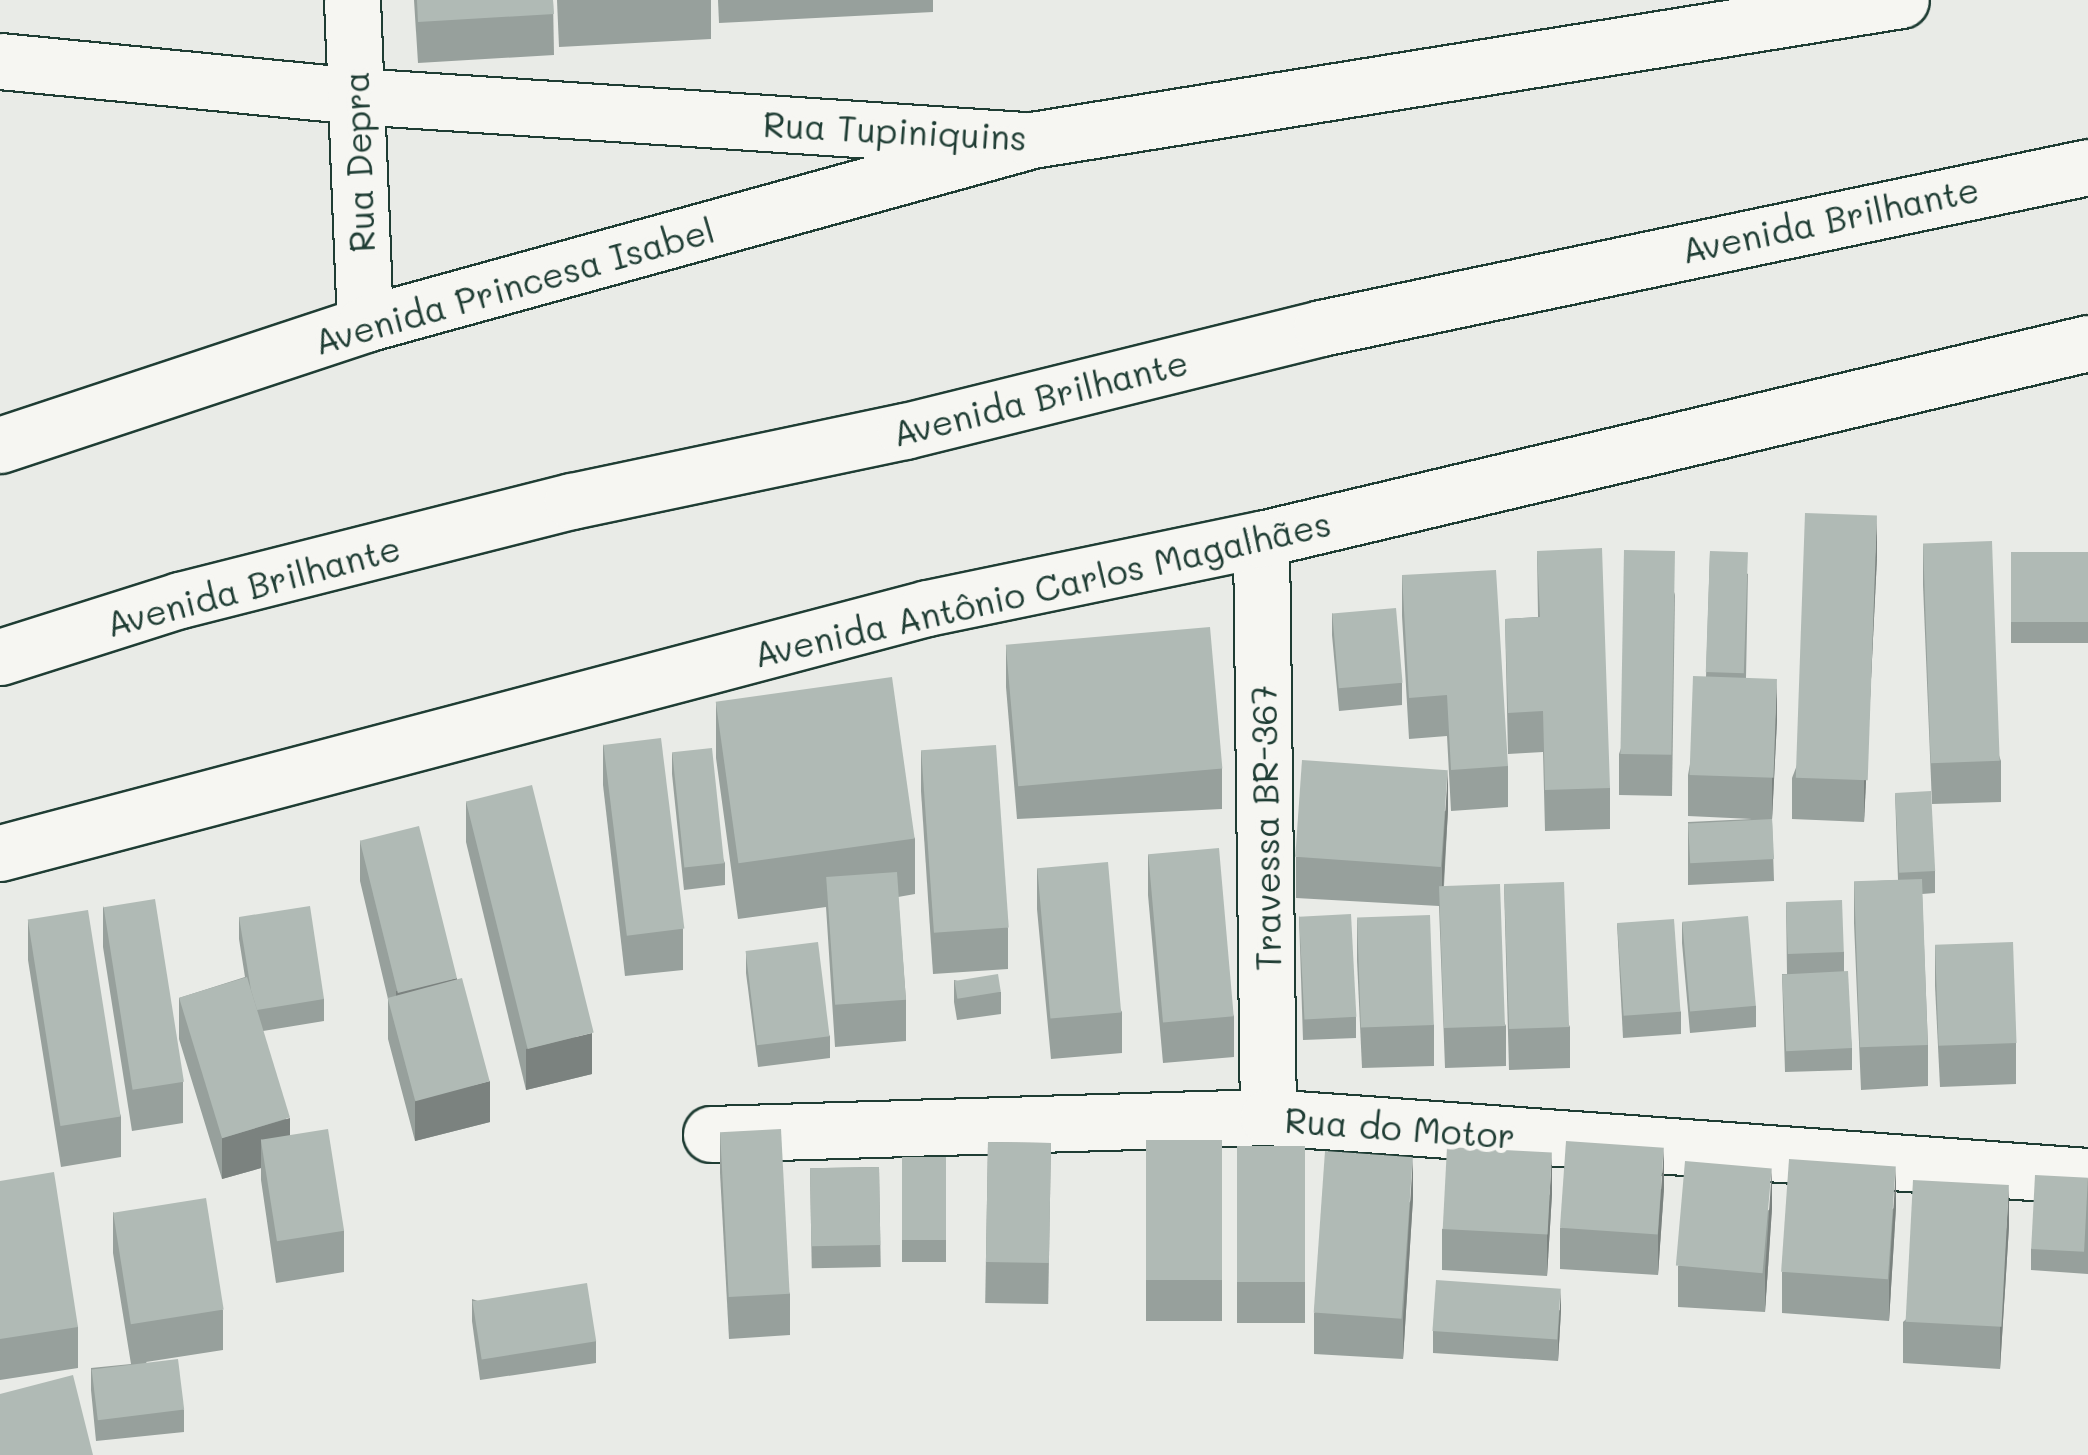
<!DOCTYPE html>
<meta charset="utf-8">
<style>
body{margin:0}
#map{position:relative;width:2088px;height:1455px;overflow:hidden;background:#e9ebe7;font-family:Mali,sans-serif}
div>[style]{position:absolute}
[style*='--x']{left:calc(var(--x)*1px);top:calc(var(--y)*1px);width:calc(var(--w)*1px);rotate:calc(var(--a)*1deg)}
.roads{filter:drop-shadow(2px 0 #1f3d34) drop-shadow(-2px 0 #1f3d34) drop-shadow(0 2px #1f3d34) drop-shadow(0 -2px #1f3d34)}
.street>*{height:55px;margin:-27.5px;padding:0 27.5px;transform-origin:27.5px;border-radius:27.5px;background:#f6f6f2}
.secondary>*{height:55px;margin:-27.5px;padding:0 27.5px;transform-origin:27.5px;border-radius:27.5px;background:#f6f6f2}
.primary>*{height:55px;margin:-27.5px;padding:0 27.5px;transform-origin:27.5px;border-radius:27.5px;background:#f6f6f2}
.wall>*{inset:0;background:#97a09c;transform-origin:0 0}
.shaded-wall>*{inset:0;background:#7b827f}
.building>*{inset:0;background:#b0bab5;transform-origin:0 0}
span{translate:-50% -50%;white-space:nowrap;text-align:center;line-height:1.15;-webkit-text-stroke:10px #f6f6f2;paint-order:stroke}
.street-label{font-size:35px;color:#1f3d34}
</style>
<div id="map">
<div class="roads">
<div class="street">
<div style="--x:0;--y:61;--w:357;--a:5.6"></div>
<div style="--x:355;--y:96;--w:670;--a:3.76"></div>
<div style="--x:1261;--y:539;--w:578;--a:89.31"></div>
<div style="--x:0;--y:853;--w:959;--a:-14.8"></div>
<div style="--x:927;--y:608;--w:341;--a:-11.7"></div>
<div style="--x:1261;--y:539;--w:850;--a:-13.33"></div>
<div style="--x:711;--y:1134;--w:557;--a:-1.75"></div>
<div style="--x:1268;--y:1117;--w:822;--a:4.12"></div>
</div>
<div class="secondary">
<div style="--x:352;--y:0;--w:324;--a:87.7"></div>
<div style="--x:0;--y:445;--w:385;--a:-18.3"></div>
<div style="--x:365;--y:324;--w:692;--a:-15.42"></div>
<div style="--x:1032;--y:140;--w:880;--a:-9.15"></div>
</div>
<div class="primary">
<div style="--x:0;--y:657;--w:189;--a:-17.6"></div>
<div style="--x:180;--y:600;--w:404;--a:-14.2"></div>
<div style="--x:572;--y:501;--w:340;--a:-11.9"></div>
<div style="--x:905;--y:431;--w:429;--a:-13.9"></div>
<div style="--x:1321;--y:328;--w:784;--a:-11.85"></div>
</div>
</div>
<div class="wall">
<div style="clip-path:polygon(414px 0,553px 0,554px 55px,418px 63px)"></div>
<div style="clip-path:polygon(557px 0,711px 0,711px 39px,559px 47px)"></div>
<div style="clip-path:polygon(718px 0,933px 0,933px 12px,719px 23px)"></div>
<div style="clip-path:polygon(1923px 544px,2001px 761px,2001px 802px,1932px 804px,1923px 585px)"></div>
<div style="clip-path:polygon(1537px 551px,1610px 788px,1610px 829px,1545px 831px,1543px 752px,1508px 754px,1505px 619px,1538px 617px)"></div>
<div style="clip-path:polygon(1710px 551px,1748px 574px,1746px 678px,1777px 720px,1772px 819px,1774px 881px,1688px 885px,1688px 822px,1752px 819px,1688px 816px,1688px 775px,1706px 677px)"></div>
<div style="left:2088px;top:552px;width:91px;height:77px;rotate:90deg"></div>
<div style="clip-path:polygon(1877px 557px,1864px 822px,1792px 819px,1792px 778px)"></div>
<div style="clip-path:polygon(1402px 575px,1508px 766px,1508px 807px,1451px 811px,1447px 736px,1409px 739px,1402px 616px)"></div>
<div style="clip-path:polygon(1675px 592px,1672px 796px,1619px 795px,1619px 754px)"></div>
<div style="clip-path:polygon(1332px 613px,1402px 683px,1402px 705px,1339px 711px,1332px 635px)"></div>
<div style="clip-path:polygon(1006px 646px,1222px 768px,1222px 809px,1017px 819px,1006px 687px)"></div>
<div style="clip-path:polygon(716px 702px,915px 838px,915px 894px,898px 897px,906px 1000px,906px 1041px,835px 1047px,826px 907px,738px 919px,716px 758px)"></div>
<div style="clip-path:polygon(603px 744px,683px 929px,683px 970px,625px 976px,603px 785px)"></div>
<div style="clip-path:polygon(921px 750px,1008px 928px,1008px 969px,933px 974px,921px 791px)"></div>
<div style="clip-path:polygon(672px 752px,725px 863px,725px 885px,684px 890px,672px 774px)"></div>
<div style="clip-path:polygon(1895px 793px,1935px 871px,1935px 893px,1922px 894px,1928px 1045px,1928px 1086px,1861px 1090px,1854px 923px,1854px 882px,1898px 880px)"></div>
<div style="clip-path:polygon(466px 801px,592px 1074px,526px 1090px,466px 842px)"></div>
<div style="clip-path:polygon(1448px 810px,1444px 886px,1506px 1026px,1506px 1066px,1445px 1068px,1439px 906px,1296px 898px,1296px 857px)"></div>
<div style="clip-path:polygon(360px 840px,490px 1122px,415px 1141px,388px 1039px,388px 999px,360px 881px)"></div>
<div style="clip-path:polygon(1148px 854px,1234px 1016px,1234px 1057px,1163px 1063px,1148px 895px)"></div>
<div style="clip-path:polygon(1037px 868px,1122px 1012px,1122px 1053px,1051px 1059px,1037px 909px)"></div>
<div style="clip-path:polygon(1504px 884px,1570px 1027px,1570px 1068px,1509px 1070px)"></div>
<div style="clip-path:polygon(1786px 903px,1844px 952px,1844px 971px,1852px 1048px,1852px 1070px,1785px 1072px,1782px 974px,1787px 974px)"></div>
<div style="clip-path:polygon(103px 906px,183px 1082px,183px 1123px,132px 1131px,103px 947px)"></div>
<div style="clip-path:polygon(1299px 916px,1356px 1017px,1356px 1038px,1303px 1040px)"></div>
<div style="clip-path:polygon(239px 917px,324px 999px,324px 1021px,263px 1031px,290px 1135px,344px 1231px,344px 1272px,276px 1283px,261px 1180px,261px 1168px,222px 1179px,179px 1039px,179px 998px,245px 977px,239px 939px)"></div>
<div style="clip-path:polygon(1357px 919px,1434px 1025px,1434px 1066px,1362px 1068px,1357px 960px)"></div>
<div style="clip-path:polygon(28px 920px,121px 1116px,121px 1157px,61px 1167px,28px 960px)"></div>
<div style="clip-path:polygon(1682px 922px,1756px 1006px,1756px 1027px,1690px 1033px,1682px 943px)"></div>
<div style="clip-path:polygon(1617px 923px,1681px 1012px,1681px 1034px,1623px 1038px)"></div>
<div style="clip-path:polygon(1935px 945px,2016px 1043px,2016px 1084px,1940px 1087px,1935px 986px)"></div>
<div style="clip-path:polygon(746px 951px,830px 1036px,830px 1058px,758px 1067px,746px 973px)"></div>
<div style="clip-path:polygon(954px 980px,1001px 992px,1001px 1014px,957px 1020px,954px 1002px)"></div>
<div style="clip-path:polygon(720px 1132px,790px 1294px,790px 1335px,729px 1339px,720px 1173px)"></div>
<div style="left:1146px;top:1140px;width:76px;height:181px"></div>
<div style="left:988px;top:1142px;width:63px;height:161px;rotate:1deg"></div>
<div style="left:1237px;top:1146px;width:68px;height:177px"></div>
<div style="left:902px;top:1157px;width:44px;height:105px"></div>
<div style="left:879px;top:1167px;width:100px;height:69px;rotate:89deg"></div>
<div style="clip-path:polygon(2088px 1178px,2088px 1274px,2031px 1270px,2031px 1249px)"></div>
<div style="clip-path:polygon(0 1181px,78px 1327px,78px 1368px,0 1380px)"></div>
<div style="clip-path:polygon(1664px 1188px,1658px 1275px,1560px 1269px,1560px 1228px)"></div>
<div style="clip-path:polygon(1552px 1194px,1547px 1276px,1442px 1270px,1442px 1229px)"></div>
<div style="clip-path:polygon(1413px 1198px,1403px 1359px,1314px 1354px,1314px 1313px)"></div>
<div style="clip-path:polygon(1896px 1207px,1889px 1321px,1782px 1313px,1782px 1272px)"></div>
<div style="clip-path:polygon(1772px 1208px,1765px 1312px,1678px 1307px,1678px 1266px)"></div>
<div style="clip-path:polygon(113px 1212px,223px 1310px,223px 1350px,146px 1362px,184px 1410px,184px 1432px,96px 1441px,91px 1390px,91px 1368px,131px 1364px,113px 1253px)"></div>
<div style="clip-path:polygon(2009px 1226px,2000px 1369px,1903px 1363px,1903px 1322px)"></div>
<div style="clip-path:polygon(472px 1299px,596px 1341px,596px 1363px,480px 1380px,472px 1321px)"></div>
<div style="clip-path:polygon(1561px 1310px,1558px 1361px,1433px 1353px,1433px 1331px)"></div>
</div>
<div class="shaded-wall">
<div style="clip-path:polygon(1877px 516px,1877px 557px,1864px 822px,1864px 781px)"></div>
<div style="clip-path:polygon(1777px 679px,1777px 720px,1772px 820px,1772px 779px)"></div>
<div style="clip-path:polygon(1448px 769px,1448px 810px,1442px 907px,1442px 866px)"></div>
<div style="clip-path:polygon(457px 978px,457px 1018px,396px 1028px,396px 991px)"></div>
<div style="clip-path:polygon(592px 1033px,592px 1074px,526px 1090px,526px 1049px)"></div>
<div style="clip-path:polygon(490px 1081px,490px 1122px,415px 1141px,415px 1100px)"></div>
<div style="clip-path:polygon(290px 1118px,290px 1159px,261px 1139px,261px 1168px,222px 1179px,222px 1138px)"></div>
<div style="clip-path:polygon(1664px 1147px,1664px 1188px,1658px 1275px,1658px 1234px)"></div>
<div style="clip-path:polygon(1552px 1153px,1552px 1194px,1547px 1276px,1547px 1235px)"></div>
<div style="clip-path:polygon(1413px 1157px,1413px 1198px,1403px 1359px,1403px 1318px)"></div>
<div style="clip-path:polygon(1896px 1166px,1896px 1207px,1889px 1321px,1889px 1280px)"></div>
<div style="clip-path:polygon(1772px 1168px,1772px 1208px,1765px 1312px,1765px 1271px)"></div>
<div style="clip-path:polygon(2009px 1185px,2009px 1226px,2000px 1369px,2000px 1328px)"></div>
<div style="clip-path:polygon(1561px 1288px,1561px 1310px,1558px 1361px,1558px 1339px)"></div>
</div>
<div class="building">
<div style="clip-path:polygon(417px 0,553px 0,554px 14px,418px 22px)"></div>
<div style="left:1805px;top:513px;width:72px;height:265px;rotate:2deg"></div>
<div style="left:1992px;top:541px;width:220px;height:69px;rotate:88deg"></div>
<div style="clip-path:polygon(1602px 548px,1610px 788px,1545px 790px,1543px 711px,1508px 713px,1505px 619px,1540px 617px,1537px 551px)"></div>
<div style="left:1624px;top:550px;width:51px;height:204px;rotate:1deg"></div>
<div style="left:1710px;top:551px;width:38px;height:121px;rotate:2deg"></div>
<div style="left:2088px;top:552px;width:70px;height:77px;rotate:90deg"></div>
<div style="clip-path:polygon(1496px 570px,1508px 766px,1451px 770px,1447px 695px,1409px 698px,1402px 575px)"></div>
<div style="left:1396px;top:608px;width:75px;height:64px;rotate:85deg"></div>
<div style="left:1210px;top:627px;width:142px;height:205px;rotate:85deg"></div>
<div style="left:1693px;top:676px;width:84px;height:99px;rotate:2deg"></div>
<div style="left:892px;top:677px;width:163px;height:178px;rotate:82deg"></div>
<div style="left:661px;top:738px;width:192px;height:58px;rotate:83deg"></div>
<div style="left:996px;top:745px;width:183px;height:75px;rotate:86deg"></div>
<div style="left:712px;top:748px;width:116px;height:40px;rotate:84deg"></div>
<div style="left:1302px;top:760px;width:146px;height:97px;rotate:4deg"></div>
<div style="left:532px;top:785px;width:255px;height:68px;rotate:76deg"></div>
<div style="left:1931px;top:791px;width:80px;height:36px;rotate:87deg"></div>
<div style="left:1772px;top:819px;width:40px;height:84px;rotate:87deg"></div>
<div style="left:419px;top:826px;width:157px;height:61px;rotate:76deg"></div>
<div style="left:1219px;top:848px;width:169px;height:71px;rotate:85deg"></div>
<div style="left:1108px;top:862px;width:151px;height:71px;rotate:85deg"></div>
<div style="left:897px;top:872px;width:128px;height:71px;rotate:86deg"></div>
<div style="left:1922px;top:879px;width:166px;height:68px;rotate:88deg"></div>
<div style="left:1564px;top:882px;width:145px;height:60px;rotate:88deg"></div>
<div style="left:1500px;top:884px;width:142px;height:61px;rotate:88deg"></div>
<div style="left:155px;top:899px;width:185px;height:52px;rotate:81deg"></div>
<div style="left:1842px;top:900px;width:52px;height:56px;rotate:88deg"></div>
<div style="clip-path:polygon(310px 906px,324px 999px,257px 1010px,251px 990px,239px 917px)"></div>
<div style="left:88px;top:910px;width:209px;height:61px;rotate:81deg"></div>
<div style="left:1351px;top:914px;width:103px;height:52px;rotate:87deg"></div>
<div style="left:1430px;top:915px;width:110px;height:73px;rotate:88deg"></div>
<div style="left:1748px;top:916px;width:90px;height:66px;rotate:85deg"></div>
<div style="left:1674px;top:919px;width:93px;height:57px;rotate:86deg"></div>
<div style="left:818px;top:942px;width:95px;height:73px;rotate:83deg"></div>
<div style="left:2013px;top:942px;width:101px;height:78px;rotate:88deg"></div>
<div style="left:1848px;top:971px;width:77px;height:66px;rotate:87deg"></div>
<div style="left:998px;top:974px;width:18px;height:44px;rotate:81deg"></div>
<div style="left:247px;top:977px;width:147px;height:71px;rotate:73deg"></div>
<div style="left:462px;top:978px;width:107px;height:77px;rotate:75deg"></div>
<div style="left:328px;top:1129px;width:103px;height:68px;rotate:81deg"></div>
<div style="left:781px;top:1129px;width:165px;height:61px;rotate:87deg"></div>
<div style="left:1146px;top:1140px;width:76px;height:140px"></div>
<div style="left:1566px;top:1141px;width:98px;height:87px;rotate:4deg"></div>
<div style="left:988px;top:1142px;width:63px;height:120px;rotate:1deg"></div>
<div style="left:1237px;top:1146px;width:68px;height:136px"></div>
<div style="left:1447px;top:1147px;width:105px;height:82px;rotate:3deg"></div>
<div style="left:1325px;top:1151px;width:88px;height:162px;rotate:4deg"></div>
<div style="left:902px;top:1157px;width:44px;height:83px"></div>
<div style="left:1789px;top:1159px;width:107px;height:113px;rotate:4deg"></div>
<div style="left:1685px;top:1161px;width:87px;height:105px;rotate:5deg"></div>
<div style="left:879px;top:1167px;width:78px;height:69px;rotate:89deg"></div>
<div style="clip-path:polygon(54px 1172px,78px 1327px,0 1339px,0 1181px)"></div>
<div style="left:2035px;top:1175px;width:53px;height:74px;rotate:3deg"></div>
<div style="left:1913px;top:1180px;width:96px;height:142px;rotate:3deg"></div>
<div style="left:206px;top:1198px;width:113px;height:94px;rotate:81deg"></div>
<div style="left:1436px;top:1280px;width:125px;height:51px;rotate:4deg"></div>
<div style="left:587px;top:1283px;width:59px;height:116px;rotate:81deg"></div>
<div style="left:178px;top:1359px;width:51px;height:87px;rotate:83deg"></div>
<div style="clip-path:polygon(73px 1375px,93px 1455px,0 1455px,0 1394px)"></div>
</div>
<div class="street-label">
<span style="left:895px;top:130px;rotate:3deg">Rua Tupiniquins</span>
<span style="left:358px;top:162px;rotate:-92deg">Rua Depra</span>
<span style="left:1830px;top:219px;rotate:-12deg">Avenida Brilhante</span>
<span style="left:514px;top:285px;rotate:-16deg">Avenida Princesa Isabel</span>
<span style="left:1040px;top:397px;rotate:-14deg">Avenida Brilhante</span>
<span style="left:253px;top:585px;rotate:-15deg">Avenida Brilhante</span>
<span style="left:1042px;top:588px;rotate:-13deg">Avenida Antônio Carlos Magalhães</span>
<span style="left:1265px;top:828px;rotate:-91deg">Travessa BR-367</span>
<span style="left:1400px;top:1127px;rotate:4deg">Rua do Motor</span>
</div>
</div>
